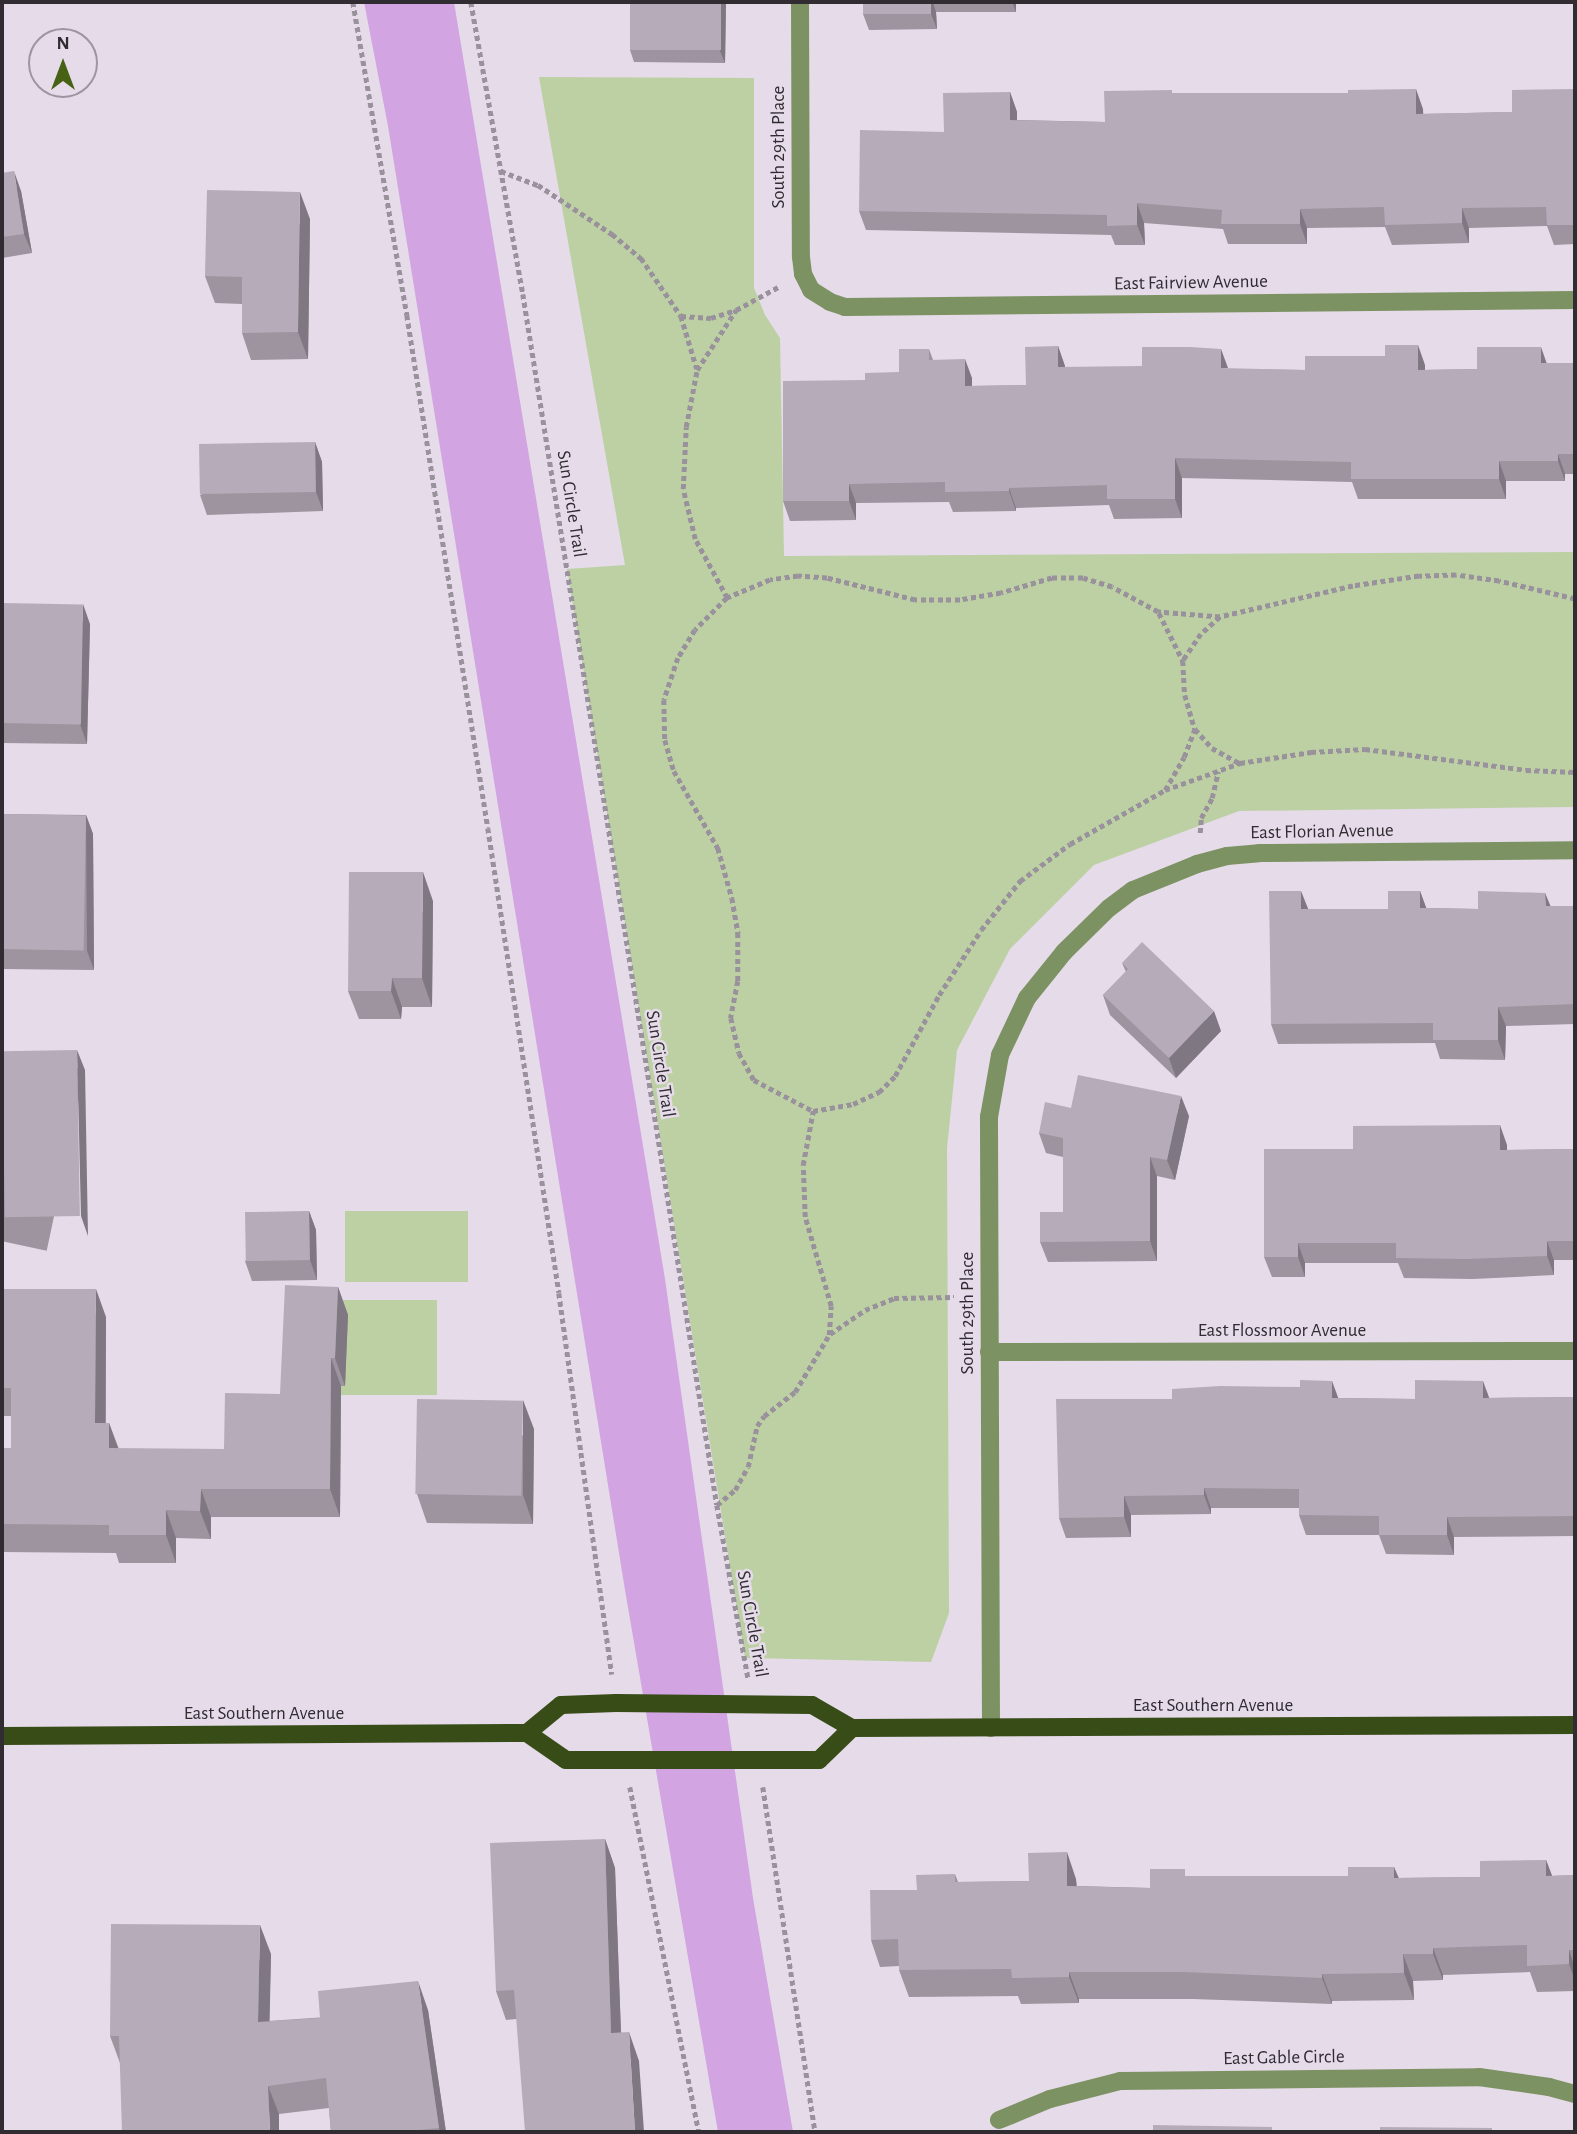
<!DOCTYPE html>
<style>
body{margin:0}
#map{position:relative;width:1577px;height:2134px;overflow:hidden;background:#e5dbe9;font-family:"Alegreya Sans",sans-serif}
div>[style]{position:absolute}
[style*='--x']{left:calc(var(--x)*1px);top:calc(var(--y)*1px);width:calc(var(--w)*1px);rotate:calc(var(--a)*1deg)}
.green>*{inset:0;background:#bcd0a4;transform-origin:0 0}
.water>*{inset:0;background:#d2a4e1}
.path>*{height:4.5px;margin-top:-2.25px;transform-origin:0;background:repeating-linear-gradient(90deg,#99919c 0 5px,transparent 0 8.5px)}
.minor>*{height:18px;margin:-9px;padding:0 9px;transform-origin:9px;border-radius:9px;background:#7d9263}
.major>*{height:18px;margin:-9px;padding:0 9px;transform-origin:9px;border-radius:9px;background:#384c18}
.wall>*{inset:0;background:#9d949f;transform-origin:0 0}
.shaded-wall>*{inset:0;background:#7f7882}
.building>*{inset:0;background:#b6acb9;transform-origin:0 0}
span{translate:-50% -50%;white-space:nowrap;text-align:center;line-height:1.15;-webkit-text-stroke:5px #e5dbe9;paint-order:stroke}
.street-label{font-size:19px;color:#302c32}
.frame{position:absolute;inset:0;border:4px solid #302c32;pointer-events:none}
.north{position:absolute;left:28px;top:28px;width:70px;height:70px;box-sizing:border-box;background:#e5dbe9;border:2px solid #9d95a0;border-radius:50%;rotate:0deg;font-size:19px;font-weight:700;line-height:28px;text-align:center;color:#302c32}
.north::after{content:'';display:block;margin:auto;width:24px;height:32px;background:#476214;clip-path:polygon(50% 0,100% 100%,50% 72%,0 100%)}
</style>
<div id="map">
<div class="green">
<div style="clip-path:polygon(539px 77px,754px 78px,754px 288px,765px 315px,780px 338px,784px 556px,1575px 552px,1575px 807px,1239px 811px,1094px 865px,1010px 949px,957px 1050px,947px 1148px,949px 1613px,931px 1662px,745px 1658px,567px 569px,625px 565px)"></div>
<div style="left:345px;top:1211px;width:123px;height:71px"></div>
<div style="left:286px;top:1300px;width:151px;height:95px"></div>
</div>
<div class="water">
<div style="clip-path:polygon(364px 2px,454px 2px,665px 1279px,753px 1898px,793px 2132px,718px 2132px,625px 1590px,388px 126px)"></div>
</div>
<div class="path">
<div style="--x:353;--y:2;--w:318;--a:80.2"></div>
<div style="--x:407;--y:315;--w:519;--a:81.03"></div>
<div style="--x:488;--y:828;--w:470;--a:81.3"></div>
<div style="--x:559;--y:1293;--w:385;--a:82.1"></div>
<div style="--x:471;--y:2;--w:297;--a:79.9"></div>
<div style="--x:523;--y:294;--w:1226;--a:80.9"></div>
<div style="--x:717;--y:1505;--w:176;--a:79.8"></div>
<div style="--x:501;--y:171;--w:40;--a:21"></div>
<div style="--x:538;--y:185;--w:89;--a:33.5"></div>
<div style="--x:612;--y:234;--w:38;--a:40"></div>
<div style="--x:641;--y:258;--w:70;--a:55.4"></div>
<div style="--x:681;--y:316;--w:55;--a:73.2"></div>
<div style="--x:681;--y:316;--w:30;--a:4"></div>
<div style="--x:711;--y:318;--w:25;--a:-18"></div>
<div style="--x:727;--y:598;--w:67;--a:-118.5"></div>
<div style="--x:695;--y:539;--w:51;--a:-103.5"></div>
<div style="--x:683;--y:489;--w:62;--a:-87.2"></div>
<div style="--x:686;--y:427;--w:58;--a:-79.1"></div>
<div style="--x:697;--y:370;--w:72;--a:-57"></div>
<div style="--x:736;--y:310;--w:50;--a:-28.6"></div>
<div style="--x:1575;--y:599;--w:78;--a:-166.7"></div>
<div style="--x:1499;--y:581;--w:43;--a:-172.1"></div>
<div style="--x:1456;--y:575;--w:37;--a:178"></div>
<div style="--x:1419;--y:576;--w:67;--a:171.4"></div>
<div style="--x:1353;--y:586;--w:137;--a:166.9"></div>
<div style="--x:1220;--y:617;--w:62;--a:-175.4"></div>
<div style="--x:1158;--y:612;--w:52;--a:-151.5"></div>
<div style="--x:1112;--y:587;--w:30;--a:-163"></div>
<div style="--x:1083;--y:578;--w:31;--a:180"></div>
<div style="--x:1052;--y:578;--w:53;--a:163.6"></div>
<div style="--x:1001;--y:593;--w:42;--a:170.3"></div>
<div style="--x:960;--y:600;--w:45;--a:180"></div>
<div style="--x:915;--y:600;--w:91;--a:-166"></div>
<div style="--x:827;--y:578;--w:29;--a:-176"></div>
<div style="--x:798;--y:576;--w:28;--a:172"></div>
<div style="--x:770;--y:580;--w:47;--a:157.3"></div>
<div style="--x:727;--y:598;--w:45;--a:135"></div>
<div style="--x:695;--y:630;--w:33;--a:121"></div>
<div style="--x:678;--y:658;--w:44;--a:108.4"></div>
<div style="--x:664;--y:700;--w:40;--a:88.6"></div>
<div style="--x:665;--y:740;--w:32;--a:74"></div>
<div style="--x:674;--y:771;--w:89;--a:60.3"></div>
<div style="--x:718;--y:848;--w:52;--a:74.4"></div>
<div style="--x:732;--y:898;--w:36;--a:80"></div>
<div style="--x:738;--y:933;--w:48;--a:90"></div>
<div style="--x:738;--y:981;--w:38;--a:101"></div>
<div style="--x:731;--y:1018;--w:36;--a:77"></div>
<div style="--x:739;--y:1053;--w:31;--a:61"></div>
<div style="--x:754;--y:1080;--w:67;--a:27.7"></div>
<div style="--x:813;--y:1111;--w:41;--a:-9.9"></div>
<div style="--x:853;--y:1104;--w:29;--a:-25"></div>
<div style="--x:879;--y:1092;--w:23;--a:-45"></div>
<div style="--x:895;--y:1076;--w:92;--a:-61.5"></div>
<div style="--x:939;--y:995;--w:77;--a:-57.1"></div>
<div style="--x:981;--y:930;--w:63;--a:-51.5"></div>
<div style="--x:1020;--y:881;--w:62;--a:-36.5"></div>
<div style="--x:1070;--y:844;--w:109;--a:-29.6"></div>
<div style="--x:1165;--y:790;--w:80;--a:-19.8"></div>
<div style="--x:1240;--y:763;--w:72;--a:-8.8"></div>
<div style="--x:1311;--y:752;--w:54;--a:-3.2"></div>
<div style="--x:1365;--y:749;--w:162;--a:7.4"></div>
<div style="--x:1526;--y:770;--w:49;--a:2.3"></div>
<div style="--x:1159;--y:613;--w:54;--a:63.4"></div>
<div style="--x:1220;--y:617;--w:25;--a:138"></div>
<div style="--x:1201;--y:634;--w:32;--a:124"></div>
<div style="--x:1183;--y:661;--w:34;--a:87"></div>
<div style="--x:1185;--y:695;--w:35;--a:74"></div>
<div style="--x:1195;--y:729;--w:25;--a:48"></div>
<div style="--x:1212;--y:748;--w:31;--a:29"></div>
<div style="--x:1165;--y:790;--w:38;--a:-60"></div>
<div style="--x:1184;--y:757;--w:30;--a:-69"></div>
<div style="--x:1200;--y:833;--w:15;--a:-86"></div>
<div style="--x:1201;--y:818;--w:23;--a:-61"></div>
<div style="--x:1212;--y:798;--w:27;--a:-77"></div>
<div style="--x:830;--y:1334;--w:42;--a:-34.4"></div>
<div style="--x:865;--y:1310;--w:31;--a:-22"></div>
<div style="--x:894;--y:1298;--w:60;--a:-1"></div>
<div style="--x:717;--y:1505;--w:23;--a:-40"></div>
<div style="--x:735;--y:1490;--w:26;--a:-61"></div>
<div style="--x:748;--y:1467;--w:42;--a:-77.6"></div>
<div style="--x:757;--y:1426;--w:12;--a:-55"></div>
<div style="--x:764;--y:1416;--w:39;--a:-38"></div>
<div style="--x:795;--y:1392;--w:66;--a:-59.2"></div>
<div style="--x:829;--y:1335;--w:29;--a:-86"></div>
<div style="--x:831;--y:1306;--w:93;--a:-106.3"></div>
<div style="--x:805;--y:1217;--w:52;--a:-92.2"></div>
<div style="--x:803;--y:1165;--w:55;--a:-79.5"></div>
<div style="--x:630;--y:1787;--w:352;--a:78.7"></div>
<div style="--x:763;--y:1787;--w:349;--a:81.4"></div>
</div>
<div class="minor">
<div style="--x:800;--y:2;--w:255;--a:89.8"></div>
<div style="--x:801;--y:257;--w:17;--a:83"></div>
<div style="--x:803;--y:274;--w:18;--a:63"></div>
<div style="--x:811;--y:290;--w:22;--a:32"></div>
<div style="--x:830;--y:302;--w:16;--a:18"></div>
<div style="--x:845;--y:307;--w:730;--a:-0.55"></div>
<div style="--x:989;--y:1352;--w:586;--a:-0.1"></div>
<div style="--x:991;--y:1728;--w:611;--a:-90.19"></div>
<div style="--x:989;--y:1117;--w:63;--a:-79.9"></div>
<div style="--x:1000;--y:1055;--w:63;--a:-64.7"></div>
<div style="--x:1027;--y:998;--w:59;--a:-51.2"></div>
<div style="--x:1064;--y:952;--w:63;--a:-44.4"></div>
<div style="--x:1109;--y:908;--w:30;--a:-37"></div>
<div style="--x:1133;--y:890;--w:69;--a:-22.1"></div>
<div style="--x:1197;--y:864;--w:31;--a:-15"></div>
<div style="--x:1227;--y:856;--w:32;--a:-5"></div>
<div style="--x:1259;--y:853;--w:316;--a:-0.5"></div>
<div style="--x:999;--y:2120;--w:55;--a:-22.4"></div>
<div style="--x:1050;--y:2099;--w:72;--a:-14.4"></div>
<div style="--x:1120;--y:2081;--w:359;--a:-0.6"></div>
<div style="--x:1479;--y:2077;--w:71;--a:8.1"></div>
<div style="--x:1549;--y:2087;--w:27;--a:15"></div>
</div>
<div class="major">
<div style="--x:527;--y:1733;--w:44;--a:-39.5"></div>
<div style="--x:561;--y:1705;--w:55;--a:-2.1"></div>
<div style="--x:616;--y:1703;--w:196;--a:0.6"></div>
<div style="--x:812;--y:1705;--w:46;--a:29.9"></div>
<div style="--x:852;--y:1728;--w:723;--a:-0.24"></div>
<div style="--x:2;--y:1736;--w:525;--a:-0.33"></div>
<div style="--x:527;--y:1733;--w:47;--a:34.7"></div>
<div style="--x:566;--y:1760;--w:253;--a:0"></div>
<div style="--x:819;--y:1760;--w:46;--a:-44.1"></div>
</div>
<div class="wall">
<div style="clip-path:polygon(726px 2px,725px 63px,634px 62px,630px 50px)"></div>
<div style="clip-path:polygon(863px 2px,1016px 2px,1016px 12px,936px 12px,937px 29px,869px 30px,863px 14px)"></div>
<div style="clip-path:polygon(1575px 89px,1575px 244px,1554px 245px,1547px 226px,1469px 228px,1469px 243px,1392px 245px,1385px 227px,1307px 228px,1307px 244px,1228px 244px,1223px 229px,1144px 223px,1145px 245px,1115px 245px,1111px 235px,866px 230px,859px 211px,944px 132px,1010px 92px,1017px 112px,1017px 120px,1105px 122px,1173px 93px,1423px 109px,1423px 114px,1512px 112px)"></div>
<div style="clip-path:polygon(2px 173px,21px 191px,32px 253px,2px 258px)"></div>
<div style="clip-path:polygon(310px 219px,308px 359px,251px 360px,242px 333px,242px 304px,215px 303px,205px 276px)"></div>
<div style="clip-path:polygon(1058px 346px,1065px 367px,1305px 370px,1425px 365px,1425px 370px,1477px 369px,1547px 363px,1575px 363px,1575px 474px,1565px 474px,1565px 481px,1506px 481px,1506px 499px,1358px 499px,1352px 482px,1182px 478px,1182px 518px,1114px 519px,1109px 505px,1016px 508px,1016px 511px,953px 512px,949px 502px,856px 503px,856px 520px,790px 521px,783px 501px,865px 380px,899px 372px,929px 349px,933px 360px,972px 378px,972px 386px,1026px 385px)"></div>
<div style="clip-path:polygon(315px 442px,322px 462px,323px 511px,207px 515px,200px 495px)"></div>
<div style="clip-path:polygon(2px 603px,90px 624px,87px 744px,2px 743px)"></div>
<div style="clip-path:polygon(2px 814px,86px 815px,93px 834px,94px 970px,2px 969px)"></div>
<div style="clip-path:polygon(1420px 891px,1426px 908px,1478px 909px,1545px 893px,1550px 906px,1575px 906px,1575px 1024px,1506px 1026px,1505px 1060px,1440px 1059px,1435px 1043px,1278px 1044px,1271px 1024px,1308px 909px,1388px 909px)"></div>
<div style="clip-path:polygon(433px 901px,432px 1007px,402px 1007px,401px 1019px,359px 1019px,348px 991px)"></div>
<div style="clip-path:polygon(1122px 963px,1221px 1031px,1176px 1078px,1110px 1015px,1103px 995px,1126px 972px)"></div>
<div style="left:2px;top:1052px;width:85px;height:185px;rotate:12deg"></div>
<div style="clip-path:polygon(1071px 1108px,1189px 1116px,1175px 1180px,1157px 1176px,1157px 1261px,1048px 1262px,1040px 1242px,1063px 1212px,1063px 1157px,1046px 1153px,1039px 1133px)"></div>
<div style="clip-path:polygon(1507px 1145px,1507px 1150px,1575px 1149px,1575px 1260px,1554px 1260px,1554px 1275px,1473px 1279px,1404px 1278px,1398px 1263px,1305px 1263px,1305px 1277px,1272px 1277px,1264px 1257px,1353px 1149px)"></div>
<div style="clip-path:polygon(309px 1211px,316px 1230px,317px 1280px,252px 1281px,245px 1261px)"></div>
<div style="clip-path:polygon(338px 1287px,348px 1315px,345px 1386px,341px 1386px,340px 1517px,211px 1517px,211px 1539px,176px 1538px,176px 1563px,119px 1563px,116px 1553px,2px 1552px,2px 1448px,11px 1448px,11px 1416px,2px 1416px,2px 1289px,106px 1317px,106px 1423px,109px 1423px,119px 1449px,224px 1449px,280px 1394px)"></div>
<div style="clip-path:polygon(1575px 1397px,1575px 1536px,1454px 1537px,1454px 1555px,1386px 1554px,1379px 1535px,1306px 1535px,1299px 1515px,1299px 1508px,1211px 1508px,1211px 1514px,1131px 1515px,1131px 1537px,1066px 1538px,1059px 1518px,1338px 1398px,1415px 1399px)"></div>
<div style="clip-path:polygon(534px 1429px,533px 1524px,427px 1523px,417px 1494px)"></div>
<div style="clip-path:polygon(605px 1839px,615px 1868px,621px 2032px,639px 2061px,516px 2019px,506px 2020px,496px 1991px)"></div>
<div style="clip-path:polygon(1546px 1860px,1552px 1876px,1575px 1875px,1575px 1991px,1537px 1992px,1530px 1972px,1443px 1975px,1443px 1980px,1413px 1981px,1414px 2000px,1332px 2001px,1332px 2004px,1193px 1999px,1079px 1999px,1079px 2003px,1021px 2004px,1018px 1996px,909px 1997px,899px 1970px,899px 1966px,880px 1967px,871px 1940px,917px 1890px,955px 1874px,958px 1882px,1029px 1881px,1076px 1879px,1077px 1886px,1150px 1888px,1187px 1876px,1348px 1876px,1394px 1867px,1399px 1878px,1480px 1877px)"></div>
<div style="clip-path:polygon(271px 1954px,269px 2021px,428px 2010px,446px 2132px,331px 2132px,329px 2108px,279px 2114px,120px 2063px,110px 2036px)"></div>
</div>
<div class="shaded-wall">
<div style="clip-path:polygon(721px 2px,726px 2px,725px 63px,720px 51px)"></div>
<div style="clip-path:polygon(931px 2px,933px 2px,936px 12px,937px 29px,931px 14px)"></div>
<div style="clip-path:polygon(1012px 2px,1016px 2px,1016px 12px)"></div>
<div style="clip-path:polygon(1416px 89px,1423px 109px,1424px 133px,1416px 114px)"></div>
<div style="clip-path:polygon(1010px 92px,1017px 112px,1017px 140px,1010px 120px)"></div>
<div style="clip-path:polygon(14px 171px,21px 191px,32px 253px,24px 234px)"></div>
<div style="clip-path:polygon(300px 192px,310px 219px,308px 359px,298px 332px)"></div>
<div style="clip-path:polygon(1137px 203px,1144px 223px,1145px 245px,1137px 225px)"></div>
<div style="clip-path:polygon(1462px 208px,1469px 228px,1469px 243px,1462px 223px)"></div>
<div style="clip-path:polygon(1300px 209px,1307px 228px,1307px 244px,1300px 224px)"></div>
<div style="clip-path:polygon(1418px 345px,1425px 365px,1425px 389px,1418px 370px)"></div>
<div style="clip-path:polygon(1058px 346px,1065px 366px,1065px 387px,1058px 367px)"></div>
<div style="clip-path:polygon(1541px 347px,1548px 367px,1541px 363px)"></div>
<div style="clip-path:polygon(1221px 349px,1228px 368px,1221px 368px)"></div>
<div style="clip-path:polygon(965px 359px,972px 378px,972px 405px,965px 386px)"></div>
<div style="clip-path:polygon(315px 442px,322px 462px,323px 511px,316px 492px)"></div>
<div style="clip-path:polygon(1558px 454px,1565px 474px,1565px 481px,1558px 461px)"></div>
<div style="clip-path:polygon(1175px 458px,1182px 478px,1182px 518px,1175px 499px)"></div>
<div style="clip-path:polygon(1499px 461px,1506px 481px,1506px 499px,1499px 479px)"></div>
<div style="clip-path:polygon(849px 484px,856px 503px,856px 520px,849px 501px)"></div>
<div style="clip-path:polygon(1009px 488px,1016px 508px,1016px 511px,1009px 491px)"></div>
<div style="clip-path:polygon(83px 604px,90px 624px,87px 744px,80px 724px)"></div>
<div style="clip-path:polygon(86px 815px,93px 834px,94px 970px,87px 951px)"></div>
<div style="clip-path:polygon(423px 872px,433px 901px,432px 1007px,422px 978px)"></div>
<div style="clip-path:polygon(1301px 891px,1309px 911px,1301px 909px)"></div>
<div style="clip-path:polygon(1420px 891px,1427px 910px,1420px 908px)"></div>
<div style="clip-path:polygon(1545px 893px,1553px 912px,1546px 906px)"></div>
<div style="clip-path:polygon(392px 978px,402px 1007px,401px 1019px,391px 991px)"></div>
<div style="clip-path:polygon(1498px 1007px,1506px 1026px,1505px 1060px,1498px 1040px)"></div>
<div style="clip-path:polygon(1214px 1011px,1221px 1031px,1176px 1078px,1169px 1058px)"></div>
<div style="clip-path:polygon(77px 1050px,85px 1070px,88px 1236px,81px 1216px)"></div>
<div style="clip-path:polygon(1181px 1096px,1189px 1116px,1175px 1180px,1167px 1160px)"></div>
<div style="clip-path:polygon(1500px 1125px,1507px 1145px,1507px 1169px,1500px 1150px)"></div>
<div style="clip-path:polygon(1150px 1157px,1157px 1176px,1157px 1261px,1150px 1241px)"></div>
<div style="clip-path:polygon(309px 1211px,316px 1230px,317px 1280px,310px 1260px)"></div>
<div style="clip-path:polygon(1547px 1241px,1554px 1260px,1554px 1275px,1547px 1256px)"></div>
<div style="clip-path:polygon(1298px 1243px,1305px 1263px,1305px 1277px,1298px 1257px)"></div>
<div style="clip-path:polygon(338px 1287px,348px 1315px,345px 1386px,335px 1358px)"></div>
<div style="clip-path:polygon(96px 1289px,106px 1317px,105px 1451px,95px 1423px)"></div>
<div style="clip-path:polygon(331px 1358px,341px 1386px,340px 1517px,330px 1489px)"></div>
<div style="clip-path:polygon(1332px 1381px,1339px 1400px,1332px 1398px)"></div>
<div style="clip-path:polygon(1483px 1381px,1490px 1400px,1483px 1398px)"></div>
<div style="clip-path:polygon(523px 1400px,534px 1429px,533px 1524px,523px 1495px)"></div>
<div style="clip-path:polygon(109px 1423px,119px 1451px,109px 1448px)"></div>
<div style="clip-path:polygon(1204px 1488px,1211px 1508px,1211px 1514px,1204px 1495px)"></div>
<div style="clip-path:polygon(201px 1489px,211px 1517px,211px 1539px,200px 1511px)"></div>
<div style="clip-path:polygon(1124px 1496px,1131px 1515px,1131px 1537px,1124px 1517px)"></div>
<div style="clip-path:polygon(166px 1510px,176px 1538px,176px 1563px,166px 1535px)"></div>
<div style="clip-path:polygon(1447px 1517px,1454px 1537px,1454px 1555px,1447px 1535px)"></div>
<div style="clip-path:polygon(605px 1839px,615px 1868px,622px 2062px,611px 2033px)"></div>
<div style="clip-path:polygon(1067px 1852px,1076px 1879px,1077px 1912px,1067px 1886px)"></div>
<div style="clip-path:polygon(1546px 1860px,1556px 1886px,1546px 1876px)"></div>
<div style="clip-path:polygon(1394px 1867px,1404px 1893px,1394px 1878px)"></div>
<div style="clip-path:polygon(260px 1925px,271px 1954px,269px 2051px,258px 2022px)"></div>
<div style="clip-path:polygon(1433px 1948px,1443px 1975px,1443px 1980px,1433px 1954px)"></div>
<div style="clip-path:polygon(1569px 1950px,1575px 1968px,1575px 1981px,1569px 1964px)"></div>
<div style="clip-path:polygon(1403px 1954px,1413px 1981px,1414px 2000px,1404px 1973px)"></div>
<div style="clip-path:polygon(1069px 1972px,1079px 1999px,1079px 2003px,1069px 1977px)"></div>
<div style="clip-path:polygon(1322px 1974px,1332px 2001px,1332px 2004px,1322px 1978px)"></div>
<div style="clip-path:polygon(418px 1981px,428px 2010px,446px 2132px,440px 2132px,439px 2128px)"></div>
<div style="clip-path:polygon(629px 2032px,639px 2061px,644px 2132px,635px 2132px)"></div>
<div style="clip-path:polygon(268px 2086px,279px 2114px,279px 2132px,270px 2132px)"></div>
</div>
<div class="building">
<div style="left:630px;top:2px;width:91px;height:48px"></div>
<div style="left:863px;top:2px;width:68px;height:12px"></div>
<div style="clip-path:polygon(1416px 89px,1416px 114px,1512px 112px,1512px 90px,1575px 89px,1575px 225px,1547px 225px,1546px 207px,1462px 208px,1462px 223px,1385px 225px,1384px 207px,1300px 209px,1300px 224px,1221px 224px,1222px 210px,1137px 203px,1137px 225px,1107px 226px,1107px 215px,859px 211px,860px 130px,944px 132px,943px 93px,1010px 92px,1010px 120px,1105px 122px,1104px 91px,1172px 90px,1172px 93px,1348px 93px,1348px 90px)"></div>
<div style="clip-path:polygon(14px 171px,24px 234px,2px 237px,2px 173px)"></div>
<div style="clip-path:polygon(207px 190px,300px 192px,298px 332px,242px 333px,242px 277px,205px 276px)"></div>
<div style="clip-path:polygon(1385px 345px,1418px 345px,1418px 370px,1477px 369px,1477px 347px,1541px 347px,1541px 363px,1575px 363px,1575px 454px,1558px 454px,1558px 461px,1499px 461px,1499px 479px,1351px 479px,1351px 462px,1175px 458px,1175px 499px,1107px 499px,1107px 485px,1009px 488px,1009px 491px,945px 492px,945px 482px,849px 484px,849px 501px,783px 501px,783px 381px,865px 380px,865px 373px,899px 372px,899px 349px,929px 349px,929px 360px,965px 359px,965px 386px,1026px 385px,1025px 347px,1058px 346px,1058px 367px,1142px 366px,1142px 347px,1190px 347px,1221px 349px,1221px 368px,1305px 370px,1305px 356px,1385px 356px)"></div>
<div style="left:315px;top:442px;width:50px;height:116px;rotate:89deg"></div>
<div style="left:2px;top:603px;width:81px;height:120px;rotate:1deg"></div>
<div style="left:2px;top:814px;width:84px;height:135px;rotate:1deg"></div>
<div style="clip-path:polygon(349px 872px,423px 872px,422px 978px,392px 978px,391px 991px,348px 991px)"></div>
<div style="clip-path:polygon(1269px 891px,1301px 891px,1301px 909px,1388px 909px,1388px 891px,1420px 891px,1420px 908px,1478px 909px,1478px 891px,1545px 893px,1546px 906px,1575px 906px,1575px 1004px,1498px 1007px,1498px 1040px,1433px 1040px,1433px 1023px,1271px 1024px)"></div>
<div style="clip-path:polygon(1142px 942px,1214px 1011px,1169px 1058px,1103px 995px,1128px 969px,1122px 963px)"></div>
<div style="left:77px;top:1050px;width:166px;height:75px;rotate:89deg"></div>
<div style="clip-path:polygon(1078px 1075px,1181px 1096px,1167px 1160px,1150px 1157px,1150px 1241px,1040px 1242px,1040px 1212px,1063px 1212px,1063px 1138px,1039px 1133px,1045px 1102px,1071px 1108px)"></div>
<div style="clip-path:polygon(1500px 1125px,1500px 1150px,1575px 1149px,1575px 1241px,1547px 1241px,1547px 1256px,1466px 1259px,1396px 1258px,1396px 1243px,1298px 1243px,1298px 1257px,1264px 1257px,1264px 1149px,1353px 1149px,1353px 1126px)"></div>
<div style="left:309px;top:1211px;width:49px;height:64px;rotate:89deg"></div>
<div style="clip-path:polygon(285px 1285px,338px 1287px,335px 1358px,331px 1358px,330px 1489px,201px 1489px,200px 1511px,166px 1510px,166px 1535px,109px 1535px,109px 1525px,2px 1524px,2px 1448px,11px 1448px,11px 1388px,2px 1388px,2px 1289px,96px 1289px,95px 1423px,109px 1423px,109px 1448px,224px 1449px,225px 1393px,280px 1394px)"></div>
<div style="clip-path:polygon(1300px 1380px,1332px 1381px,1332px 1398px,1415px 1399px,1415px 1380px,1483px 1381px,1483px 1398px,1575px 1397px,1575px 1516px,1447px 1517px,1447px 1535px,1379px 1535px,1379px 1516px,1299px 1515px,1299px 1489px,1204px 1488px,1204px 1495px,1124px 1496px,1124px 1517px,1059px 1518px,1056px 1399px,1172px 1399px,1172px 1389px,1220px 1386px,1300px 1387px)"></div>
<div style="left:417px;top:1399px;width:106px;height:95px;rotate:1deg"></div>
<div style="clip-path:polygon(605px 1839px,611px 2033px,629px 2032px,635px 2132px,525px 2132px,514px 1990px,496px 1991px,490px 1843px)"></div>
<div style="clip-path:polygon(1067px 1852px,1067px 1886px,1150px 1888px,1150px 1869px,1185px 1869px,1185px 1876px,1348px 1876px,1348px 1867px,1394px 1867px,1394px 1878px,1480px 1877px,1480px 1861px,1546px 1860px,1546px 1876px,1575px 1875px,1575px 1950px,1569px 1950px,1569px 1964px,1527px 1966px,1527px 1945px,1433px 1948px,1433px 1954px,1403px 1954px,1404px 1973px,1322px 1974px,1322px 1978px,1183px 1972px,1069px 1972px,1069px 1977px,1012px 1978px,1011px 1969px,899px 1970px,898px 1939px,871px 1940px,870px 1890px,917px 1890px,916px 1875px,955px 1874px,955px 1882px,1029px 1881px,1028px 1853px)"></div>
<div style="clip-path:polygon(111px 1924px,260px 1925px,258px 2022px,320px 2018px,318px 1991px,418px 1981px,439px 2128px,398px 2132px,331px 2132px,326px 2078px,268px 2086px,270px 2132px,122px 2132px,119px 2036px,110px 2036px)"></div>
<div style="clip-path:polygon(1153px 2125px,1272px 2127px,1272px 2132px,1153px 2132px)"></div>
<div style="clip-path:polygon(1380px 2127px,1492px 2128px,1492px 2132px,1380px 2132px)"></div>
</div>
<div class="street-label">
<span style="left:779px;top:147px;rotate:-90deg">South 29th Place</span>
<span style="left:1191px;top:283px;rotate:-1deg">East Fairview Avenue</span>
<span style="left:571px;top:504px;rotate:81deg">Sun Circle Trail</span>
<span style="left:1322px;top:832px;rotate:-1deg">East Florian Avenue</span>
<span style="left:660px;top:1064px;rotate:81deg">Sun Circle Trail</span>
<span style="left:968px;top:1313px;rotate:-90deg">South 29th Place</span>
<span style="left:1282px;top:1331px">East Flossmoor Avenue</span>
<span style="left:752px;top:1624px;rotate:80deg">Sun Circle Trail</span>
<span style="left:1213px;top:1706px">East Southern Avenue</span>
<span style="left:264px;top:1714px">East Southern Avenue</span>
<span style="left:1284px;top:2058px;rotate:-1deg">East Gable Circle</span>
</div>
<div class="frame"></div>
<div class="north">N</div>
</div>
